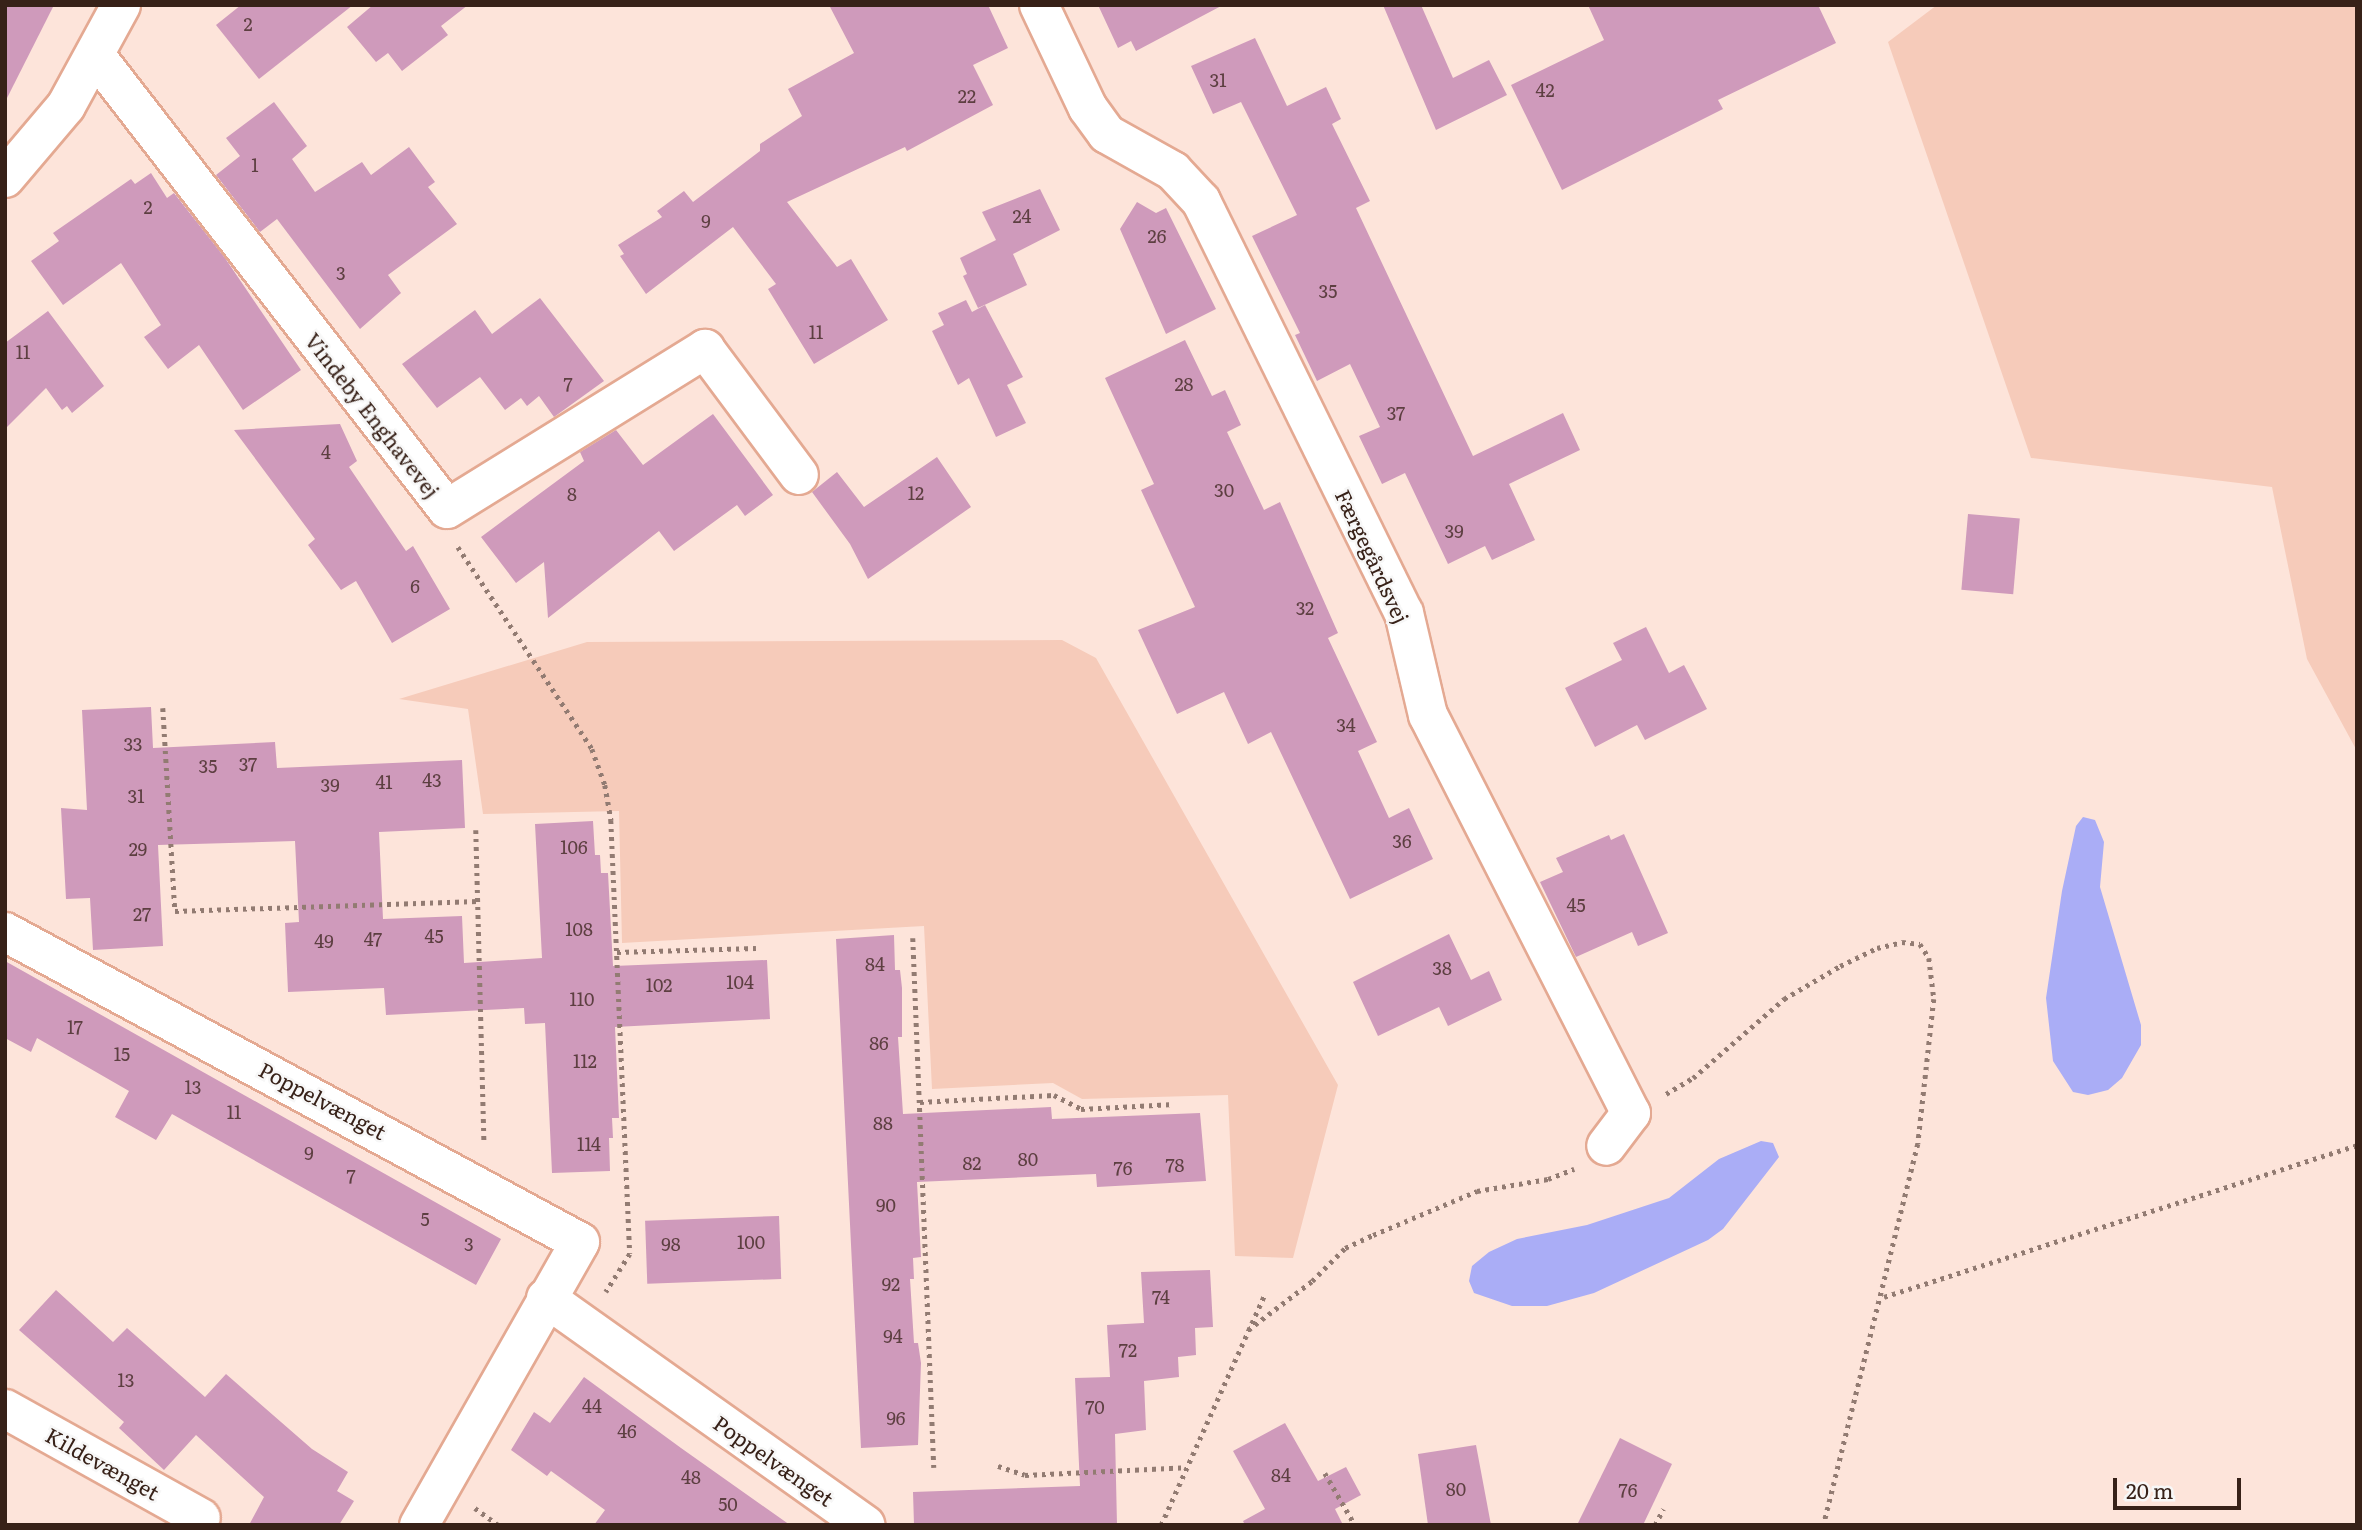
<!DOCTYPE html>
<meta charset="utf-8">
<style>
body{margin:0}
#map{position:relative;width:2362px;height:1530px;overflow:hidden;background:#fde4da;font-family:Literata,serif}
div>[style]{position:absolute}
[style*='--x']{left:calc(var(--x)*1px);top:calc(var(--y)*1px);width:calc(var(--w)*1px);rotate:calc(var(--a)*1deg)}
.green>*{inset:0;background:#f6cbba}
.water>*{inset:0;background:#aaadf6}
.building>*{inset:0;background:#cf9abb;transform-origin:0 0}
.path>*{height:4.5px;margin-top:-2.25px;transform-origin:0;background:repeating-linear-gradient(90deg,#927b72 0 3.5px,transparent 0 8.5px)}
.roads{filter:drop-shadow(2px 0 #e4a992) drop-shadow(-2px 0 #e4a992) drop-shadow(0 2px #e4a992) drop-shadow(0 -2px #e4a992)}
.minor>*{height:38px;margin:-19px;padding:0 19px;transform-origin:19px;border-radius:19px;background:#fff}
.tertiary>*{height:38px;margin:-19px;padding:0 19px;transform-origin:19px;border-radius:19px;background:#fff}
span{translate:-50% -50%;white-space:nowrap;text-align:center;line-height:1.15;-webkit-text-stroke:5px #f7f7f7;paint-order:stroke}
.number-label{font-size:18px;color:#5d3f41}
.number-label span{-webkit-text-stroke-width:0}
.street-label{font-size:21px;color:#372118}
.frame{position:absolute;inset:0;border:7px solid #372118;pointer-events:none}
.scale{position:absolute;left:2113px;top:1478px;width:128px;height:32px;box-sizing:border-box;border:4px solid #372118;border-top:0;padding-left:9px;font-size:21px;line-height:24px;white-space:nowrap;color:#372118;-webkit-text-stroke:5px #f7f7f7;paint-order:stroke}
</style>
<div id="map">
<div class="green">
<div style="clip-path:polygon(1937px 5px,2357px 5px,2357px 751px,2307px 659px,2272px 487px,2031px 458px,1888px 42px)"></div>
<div style="clip-path:polygon(1062px 640px,1096px 658px,1338px 1085px,1293px 1258px,1235px 1256px,1228px 1095px,1082px 1099px,1053px 1083px,932px 1089px,924px 926px,622px 943px,619px 811px,483px 814px,468px 709px,399px 699px,587px 642px)"></div>
</div>
<div class="water">
<div style="clip-path:polygon(2083px 817px,2095px 820px,2104px 842px,2100px 887px,2141px 1025px,2141px 1045px,2122px 1078px,2108px 1090px,2088px 1095px,2073px 1092px,2053px 1061px,2046px 998px,2062px 891px,2076px 826px)"></div>
<div style="clip-path:polygon(1761px 1141px,1773px 1143px,1779px 1157px,1723px 1229px,1708px 1240px,1594px 1293px,1547px 1306px,1512px 1306px,1474px 1293px,1469px 1281px,1472px 1266px,1489px 1252px,1517px 1239px,1587px 1225px,1669px 1198px,1719px 1159px)"></div>
</div>
<div class="building">
<div style="clip-path:polygon(5px 5px,54px 5px,5px 102px)"></div>
<div style="clip-path:polygon(241px 5px,353px 5px,259px 79px,216px 25px)"></div>
<div style="clip-path:polygon(373px 5px,468px 5px,441px 26px,448px 35px,402px 71px,388px 53px,376px 62px,347px 27px)"></div>
<div style="clip-path:polygon(829px 5px,988px 5px,1008px 48px,973px 65px,993px 105px,907px 151px,905px 147px,787px 202px,837px 267px,851px 259px,888px 320px,814px 364px,768px 289px,776px 284px,733px 227px,646px 294px,620px 256px,624px 254px,618px 245px,662px 217px,657px 211px,684px 191px,693px 202px,760px 151px,760px 144px,802px 116px,788px 89px,854px 53px)"></div>
<div style="clip-path:polygon(1098px 5px,1223px 5px,1136px 51px,1131px 41px,1118px 48px)"></div>
<div style="clip-path:polygon(1383px 5px,1421px 5px,1453px 78px,1489px 60px,1507px 95px,1436px 130px)"></div>
<div style="clip-path:polygon(1588px 5px,1818px 5px,1836px 43px,1718px 100px,1723px 109px,1562px 190px,1511px 85px,1604px 40px)"></div>
<div style="clip-path:polygon(1255px 38px,1287px 106px,1326px 87px,1341px 119px,1332px 124px,1370px 201px,1356px 208px,1473px 456px,1563px 413px,1580px 450px,1509px 484px,1535px 540px,1492px 560px,1485px 546px,1448px 564px,1405px 473px,1382px 484px,1359px 436px,1380px 427px,1350px 364px,1317px 381px,1295px 335px,1300px 333px,1252px 236px,1297px 215px,1241px 102px,1213px 114px,1191px 66px)"></div>
<div style="clip-path:polygon(274px 102px,307px 146px,292px 159px,315px 192px,362px 162px,371px 175px,409px 147px,435px 182px,428px 187px,457px 224px,388px 275px,401px 293px,360px 329px,277px 219px,260px 232px,216px 175px,240px 156px,226px 138px)"></div>
<div style="clip-path:polygon(151px 173px,167px 198px,174px 193px,225px 258px,301px 370px,243px 410px,199px 345px,168px 369px,144px 337px,161px 325px,121px 263px,63px 305px,31px 261px,59px 241px,53px 233px,131px 179px,135px 184px)"></div>
<div style="clip-path:polygon(1040px 189px,1060px 230px,1013px 254px,1027px 285px,978px 308px,963px 276px,967px 274px,960px 258px,996px 240px,982px 212px)"></div>
<div style="clip-path:polygon(1137px 202px,1156px 213px,1166px 208px,1216px 309px,1166px 334px,1120px 229px)"></div>
<div style="clip-path:polygon(540px 298px,604px 381px,554px 417px,539px 396px,527px 406px,521px 398px,505px 410px,480px 377px,437px 408px,402px 364px,475px 310px,492px 334px)"></div>
<div style="clip-path:polygon(966px 300px,972px 312px,985px 305px,1023px 377px,1007px 385px,1026px 423px,996px 437px,969px 378px,958px 385px,932px 331px,944px 325px,938px 313px)"></div>
<div style="clip-path:polygon(48px 311px,104px 386px,72px 413px,67px 406px,62px 410px,46px 388px,5px 429px,5px 343px)"></div>
<div style="clip-path:polygon(1185px 340px,1212px 396px,1225px 390px,1241px 425px,1227px 432px,1264px 510px,1280px 502px,1338px 633px,1328px 638px,1377px 742px,1358px 751px,1389px 818px,1409px 808px,1433px 859px,1350px 899px,1271px 732px,1248px 744px,1224px 692px,1177px 714px,1138px 630px,1195px 607px,1141px 490px,1154px 484px,1105px 378px)"></div>
<div style="clip-path:polygon(713px 414px,773px 495px,745px 516px,737px 505px,674px 551px,659px 531px,548px 618px,544px 562px,516px 583px,481px 537px,584px 461px,580px 452px,616px 430px,643px 465px)"></div>
<div style="clip-path:polygon(340px 424px,357px 461px,349px 467px,406px 551px,413px 546px,450px 609px,392px 643px,356px 581px,341px 590px,308px 545px,315px 539px,234px 430px)"></div>
<div style="clip-path:polygon(937px 457px,971px 507px,868px 579px,850px 544px,812px 492px,837px 472px,864px 507px)"></div>
<div style="left:1968px;top:514px;width:52px;height:76px;rotate:5deg"></div>
<div style="clip-path:polygon(1646px 627px,1669px 673px,1684px 665px,1707px 709px,1645px 740px,1637px 725px,1595px 747px,1565px 688px,1622px 660px,1613px 643px)"></div>
<div style="clip-path:polygon(151px 707px,153px 748px,275px 742px,277px 768px,462px 760px,465px 828px,379px 832px,383px 919px,462px 916px,464px 963px,542px 958px,535px 824px,593px 821px,595px 855px,600px 855px,601px 873px,608px 873px,613px 966px,767px 960px,770px 1019px,615px 1027px,619px 1118px,612px 1118px,613px 1138px,609px 1138px,610px 1171px,552px 1173px,545px 1023px,525px 1024px,524px 1008px,386px 1015px,384px 988px,288px 992px,285px 923px,299px 922px,295px 841px,158px 845px,163px 946px,93px 950px,90px 898px,66px 899px,61px 808px,87px 810px,82px 710px)"></div>
<div style="clip-path:polygon(1624px 834px,1668px 933px,1638px 946px,1632px 932px,1576px 957px,1540px 882px,1563px 872px,1556px 858px,1609px 835px,1611px 840px)"></div>
<div style="clip-path:polygon(1449px 934px,1471px 980px,1489px 971px,1502px 1000px,1448px 1026px,1439px 1007px,1378px 1036px,1353px 982px)"></div>
<div style="clip-path:polygon(894px 935px,895px 970px,900px 970px,902px 988px,902px 1037px,898px 1037px,903px 1114px,1051px 1107px,1052px 1119px,1200px 1113px,1206px 1181px,1097px 1187px,1096px 1174px,917px 1182px,921px 1257px,913px 1258px,914px 1279px,910px 1279px,914px 1343px,918px 1343px,921px 1363px,918px 1445px,861px 1448px,836px 939px)"></div>
<div style="clip-path:polygon(5px 961px,501px 1239px,476px 1285px,172px 1114px,156px 1140px,115px 1117px,129px 1091px,37px 1038px,31px 1052px,5px 1038px)"></div>
<div style="left:779px;top:1216px;width:63px;height:134px;rotate:88deg"></div>
<div style="clip-path:polygon(1210px 1270px,1213px 1327px,1195px 1328px,1196px 1355px,1178px 1357px,1179px 1377px,1144px 1381px,1146px 1430px,1115px 1434px,1117px 1525px,914px 1525px,913px 1492px,1080px 1486px,1075px 1378px,1110px 1377px,1107px 1325px,1144px 1323px,1141px 1272px)"></div>
<div style="clip-path:polygon(56px 1290px,113px 1342px,127px 1328px,205px 1397px,226px 1374px,312px 1449px,348px 1472px,337px 1491px,354px 1501px,339px 1525px,249px 1525px,264px 1497px,196px 1435px,164px 1470px,119px 1428px,124px 1422px,19px 1330px)"></div>
<div style="clip-path:polygon(584px 1377px,681px 1448px,790px 1525px,594px 1525px,605px 1510px,551px 1471px,547px 1476px,511px 1450px,534px 1412px,550px 1423px)"></div>
<div style="clip-path:polygon(1285px 1423px,1318px 1481px,1346px 1467px,1361px 1495px,1335px 1509px,1343px 1525px,1245px 1525px,1243px 1521px,1265px 1509px,1233px 1451px)"></div>
<div style="clip-path:polygon(1620px 1438px,1672px 1464px,1643px 1525px,1577px 1525px)"></div>
<div style="clip-path:polygon(1476px 1445px,1491px 1525px,1428px 1525px,1418px 1454px)"></div>
</div>
<div class="path">
<div style="--x:458;--y:547;--w:242;--a:56.4"></div>
<div style="--x:592;--y:749;--w:38;--a:70"></div>
<div style="--x:605;--y:785;--w:36;--a:80"></div>
<div style="--x:611;--y:820;--w:434;--a:87.5"></div>
<div style="--x:630;--y:1254;--w:45;--a:122.3"></div>
<div style="--x:163;--y:708;--w:203;--a:86.6"></div>
<div style="--x:175;--y:911;--w:303;--a:-1.9"></div>
<div style="--x:476;--y:830;--w:314;--a:88.5"></div>
<div style="--x:913;--y:938;--w:530;--a:87.73"></div>
<div style="--x:617;--y:952;--w:139;--a:-1.6"></div>
<div style="--x:1666;--y:1094;--w:31;--a:-31"></div>
<div style="--x:1693;--y:1078;--w:121;--a:-41"></div>
<div style="--x:1784;--y:999;--w:65;--a:-30.5"></div>
<div style="--x:1840;--y:966;--w:41;--a:-25.9"></div>
<div style="--x:1877;--y:948;--w:26;--a:-13"></div>
<div style="--x:1902;--y:942;--w:18;--a:6"></div>
<div style="--x:1920;--y:944;--w:17;--a:57"></div>
<div style="--x:1929;--y:958;--w:41;--a:83"></div>
<div style="--x:1934;--y:999;--w:146;--a:96.3"></div>
<div style="--x:1918;--y:1144;--w:392;--a:103.9"></div>
<div style="--x:920;--y:1102;--w:134;--a:-3"></div>
<div style="--x:1054;--y:1095;--w:30;--a:27"></div>
<div style="--x:1081;--y:1109;--w:93;--a:-3.1"></div>
<div style="--x:1884;--y:1297;--w:497;--a:-17.8"></div>
<div style="--x:1248;--y:1330;--w:81;--a:-37.4"></div>
<div style="--x:1312;--y:1281;--w:47;--a:-45"></div>
<div style="--x:1345;--y:1248;--w:31;--a:-25"></div>
<div style="--x:1373;--y:1235;--w:113;--a:-22.9"></div>
<div style="--x:1477;--y:1191;--w:72;--a:-9.6"></div>
<div style="--x:1548;--y:1179;--w:28;--a:-21"></div>
<div style="--x:998;--y:1466;--w:28;--a:18"></div>
<div style="--x:1025;--y:1475;--w:161;--a:-2.8"></div>
<div style="--x:1325;--y:1473;--w:60;--a:60"></div>
<div style="--x:475;--y:1508;--w:29;--a:36"></div>
<div style="--x:1161;--y:1525;--w:251;--a:-65.8"></div>
<div style="--x:1655;--y:1525;--w:18;--a:-63"></div>
</div>
<div class="roads">
<div class="minor">
<div style="--x:1039;--y:5;--w:114;--a:64.6"></div>
<div style="--x:1088;--y:108;--w:32;--a:54"></div>
<div style="--x:1107;--y:134;--w:76;--a:29.3"></div>
<div style="--x:1173;--y:171;--w:41;--a:47"></div>
<div style="--x:1201;--y:201;--w:459;--a:63.8"></div>
<div style="--x:1404;--y:613;--w:105;--a:76.8"></div>
<div style="--x:1428;--y:715;--w:447;--a:63"></div>
<div style="--x:1631;--y:1113;--w:41;--a:127.1"></div>
<div style="--x:95;--y:55;--w:574;--a:52.21"></div>
<div style="--x:447;--y:509;--w:304;--a:-31.8"></div>
<div style="--x:705;--y:349;--w:157;--a:53.3"></div>
<div style="--x:5;--y:932;--w:653;--a:28.33"></div>
<div style="--x:580;--y:1242;--w:326;--a:119.6"></div>
<div style="--x:546;--y:1298;--w:392;--a:35.4"></div>
<div style="--x:5;--y:1409;--w:224;--a:29.1"></div>
</div>
<div class="tertiary">
<div style="--x:5;--y:178;--w:94;--a:-49.7"></div>
<div style="--x:66;--y:106;--w:115;--a:-61.4"></div>
</div>
</div>
<div class="number-label">
<span style="left:248px;top:24px">2</span>
<span style="left:1218px;top:80px">31</span>
<span style="left:1545px;top:90px">42</span>
<span style="left:967px;top:96px">22</span>
<span style="left:255px;top:165px">1</span>
<span style="left:148px;top:207px">2</span>
<span style="left:1022px;top:216px">24</span>
<span style="left:706px;top:221px">9</span>
<span style="left:1157px;top:236px">26</span>
<span style="left:341px;top:273px">3</span>
<span style="left:1328px;top:291px">35</span>
<span style="left:816px;top:332px">11</span>
<span style="left:23px;top:352px">11</span>
<span style="left:568px;top:384px">7</span>
<span style="left:1184px;top:384px">28</span>
<span style="left:1396px;top:413px">37</span>
<span style="left:326px;top:452px">4</span>
<span style="left:1224px;top:490px">30</span>
<span style="left:916px;top:493px">12</span>
<span style="left:572px;top:494px">8</span>
<span style="left:1454px;top:531px">39</span>
<span style="left:415px;top:586px">6</span>
<span style="left:1305px;top:608px">32</span>
<span style="left:1346px;top:725px">34</span>
<span style="left:133px;top:744px">33</span>
<span style="left:248px;top:764px">37</span>
<span style="left:208px;top:766px">35</span>
<span style="left:432px;top:780px">43</span>
<span style="left:384px;top:782px">41</span>
<span style="left:330px;top:785px">39</span>
<span style="left:136px;top:796px">31</span>
<span style="left:1402px;top:841px">36</span>
<span style="left:574px;top:847px">106</span>
<span style="left:138px;top:849px">29</span>
<span style="left:1576px;top:905px">45</span>
<span style="left:142px;top:914px">27</span>
<span style="left:579px;top:929px">108</span>
<span style="left:434px;top:936px">45</span>
<span style="left:373px;top:939px">47</span>
<span style="left:324px;top:941px">49</span>
<span style="left:875px;top:964px">84</span>
<span style="left:1442px;top:968px">38</span>
<span style="left:740px;top:982px">104</span>
<span style="left:659px;top:985px">102</span>
<span style="left:582px;top:999px">110</span>
<span style="left:75px;top:1027px">17</span>
<span style="left:879px;top:1043px">86</span>
<span style="left:122px;top:1054px">15</span>
<span style="left:585px;top:1061px">112</span>
<span style="left:193px;top:1087px">13</span>
<span style="left:234px;top:1112px">11</span>
<span style="left:883px;top:1123px">88</span>
<span style="left:589px;top:1144px">114</span>
<span style="left:309px;top:1153px">9</span>
<span style="left:1028px;top:1159px">80</span>
<span style="left:972px;top:1163px">82</span>
<span style="left:1175px;top:1165px">78</span>
<span style="left:1123px;top:1168px">76</span>
<span style="left:351px;top:1176px">7</span>
<span style="left:886px;top:1205px">90</span>
<span style="left:425px;top:1219px">5</span>
<span style="left:751px;top:1242px">100</span>
<span style="left:469px;top:1244px">3</span>
<span style="left:671px;top:1244px">98</span>
<span style="left:891px;top:1284px">92</span>
<span style="left:1161px;top:1297px">74</span>
<span style="left:893px;top:1336px">94</span>
<span style="left:1128px;top:1350px">72</span>
<span style="left:126px;top:1380px">13</span>
<span style="left:592px;top:1406px">44</span>
<span style="left:1095px;top:1407px">70</span>
<span style="left:896px;top:1418px">96</span>
<span style="left:627px;top:1431px">46</span>
<span style="left:1281px;top:1475px">84</span>
<span style="left:691px;top:1477px">48</span>
<span style="left:1456px;top:1489px">80</span>
<span style="left:1628px;top:1490px">76</span>
<span style="left:728px;top:1504px">50</span>
</div>
<div class="street-label">
<span style="left:373px;top:415px;rotate:52deg">Vindeby Enghavevej</span>
<span style="left:1373px;top:556px;rotate:65deg">Færgegårdsvej</span>
<span style="left:323px;top:1100px;rotate:28deg">Poppelvænget</span>
<span style="left:774px;top:1460px;rotate:35deg">Poppelvænget</span>
<span style="left:103px;top:1463px;rotate:29deg">Kildevænget</span>
</div>
<div class="frame"></div>
<div class="scale">20 m</div>
</div>
